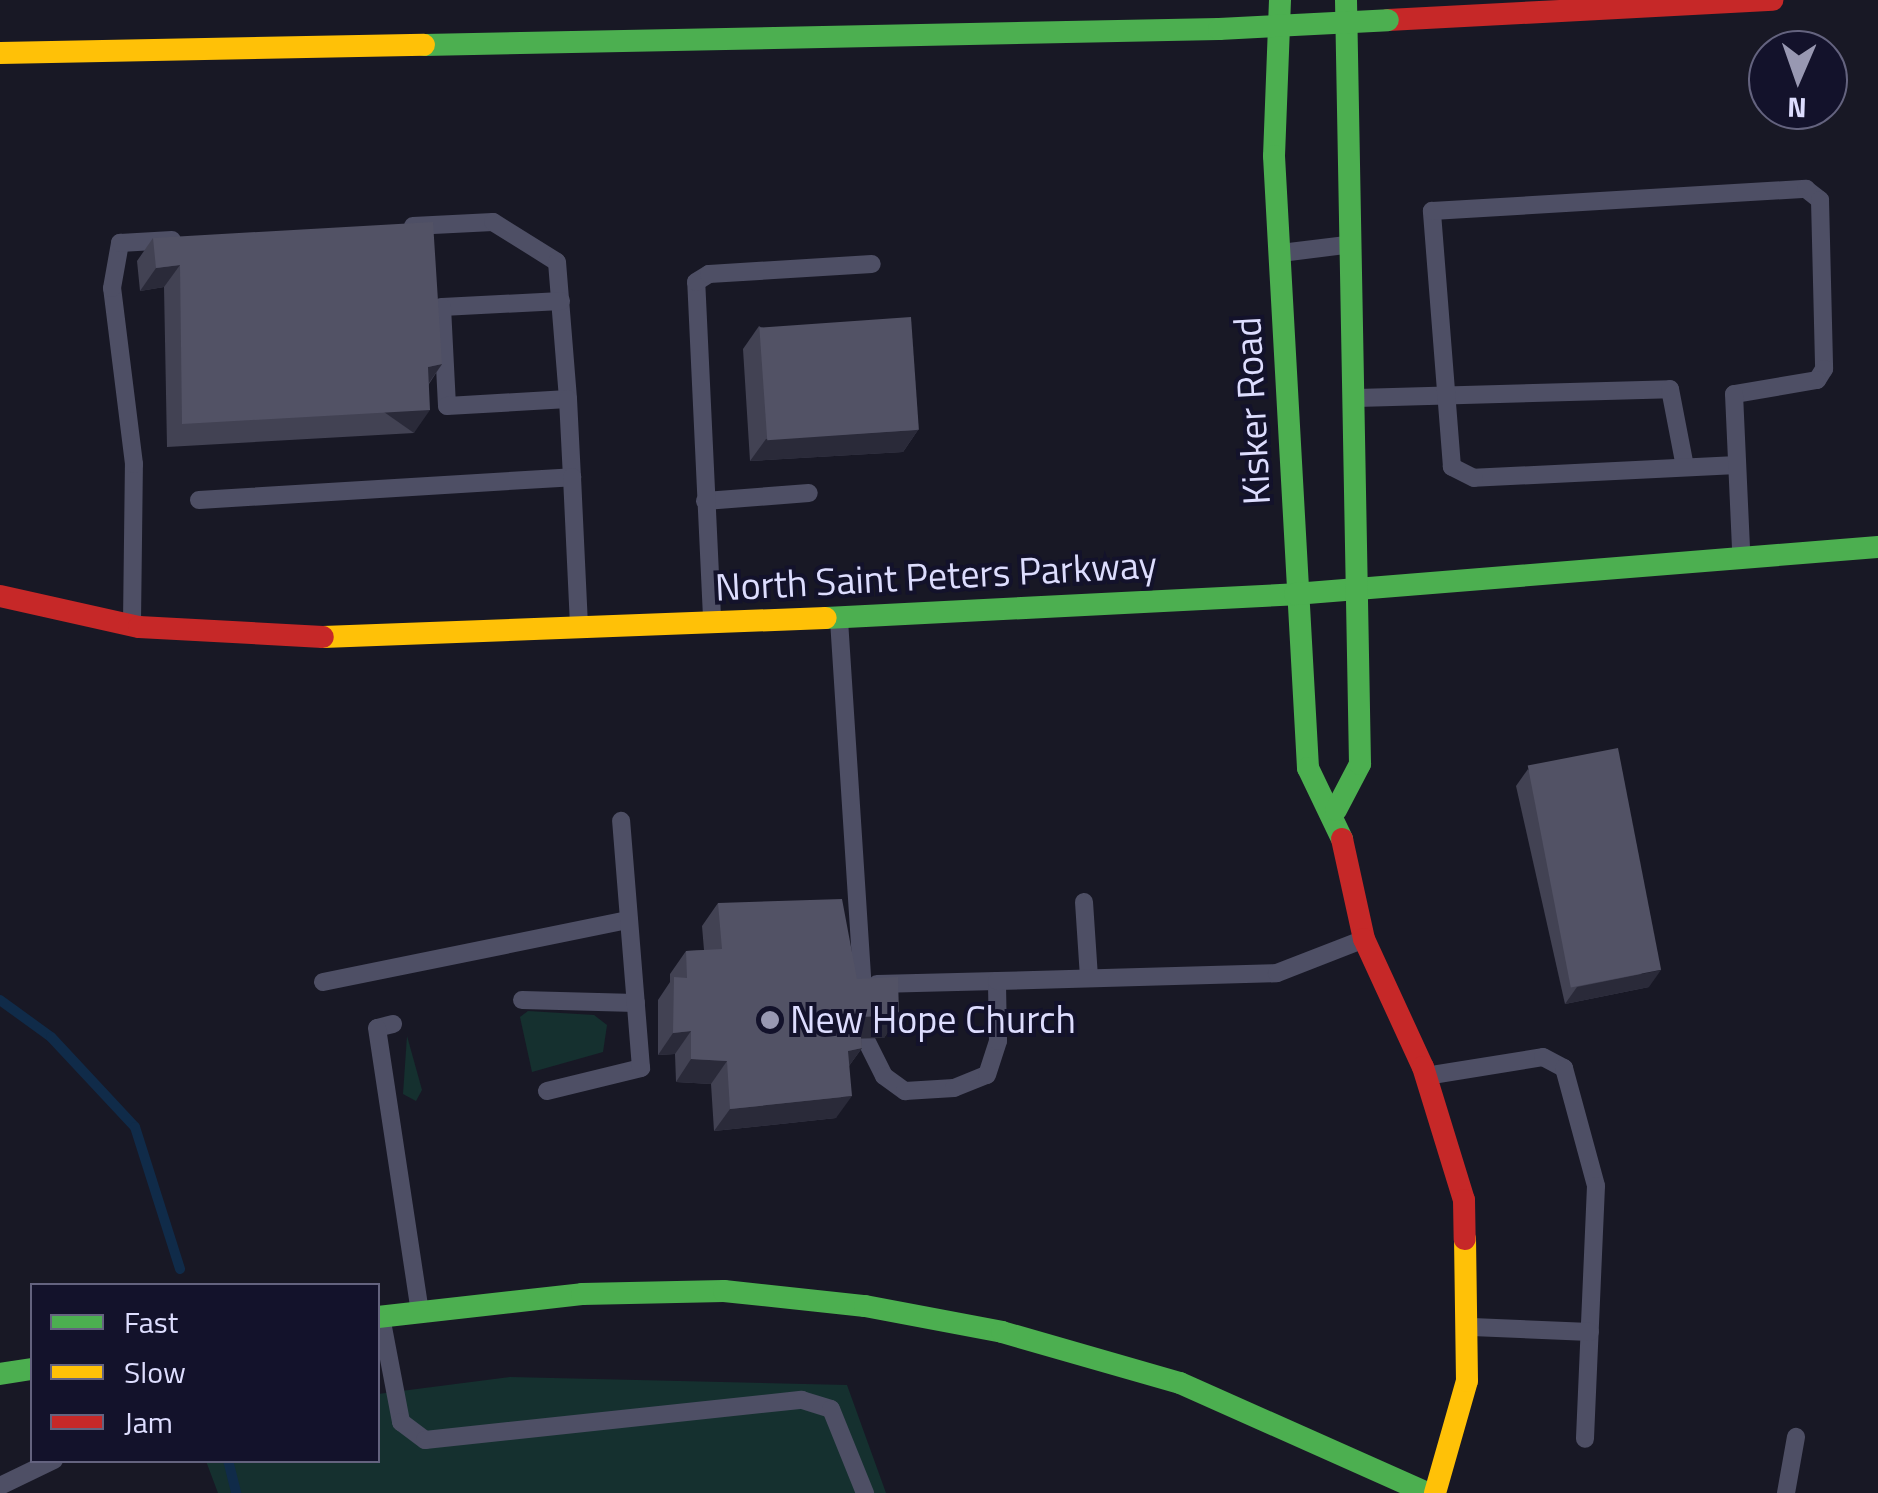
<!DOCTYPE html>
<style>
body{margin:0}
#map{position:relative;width:1878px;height:1493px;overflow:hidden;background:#181825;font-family:"Titillium Web",sans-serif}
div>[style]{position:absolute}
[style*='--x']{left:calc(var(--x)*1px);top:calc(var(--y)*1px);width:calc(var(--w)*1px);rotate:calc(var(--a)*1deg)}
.green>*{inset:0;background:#15302f}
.stream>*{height:10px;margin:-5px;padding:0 5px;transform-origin:5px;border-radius:5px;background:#102b49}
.lane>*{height:18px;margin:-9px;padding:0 9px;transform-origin:9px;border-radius:9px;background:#4e4f65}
.fast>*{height:22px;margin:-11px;padding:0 11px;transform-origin:11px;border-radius:11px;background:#4caf50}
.slow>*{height:22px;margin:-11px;padding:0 11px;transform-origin:11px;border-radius:11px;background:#ffc107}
.jam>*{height:22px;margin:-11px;padding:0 11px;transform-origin:11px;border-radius:11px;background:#c62828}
.fast-bridge>*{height:22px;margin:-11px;padding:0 11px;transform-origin:11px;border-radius:11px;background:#4caf50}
.wall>*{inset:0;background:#424253}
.shaded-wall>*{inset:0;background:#2a2a39;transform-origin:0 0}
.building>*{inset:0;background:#525265;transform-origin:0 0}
.dots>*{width:28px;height:28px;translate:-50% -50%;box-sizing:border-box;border:5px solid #13122b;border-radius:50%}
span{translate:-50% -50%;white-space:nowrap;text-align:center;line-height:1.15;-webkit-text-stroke:8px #13122b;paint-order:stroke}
.street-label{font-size:38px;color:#ddddfe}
.poi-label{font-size:38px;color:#ddddfe}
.left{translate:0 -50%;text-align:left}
.legend{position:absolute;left:30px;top:1283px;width:350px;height:180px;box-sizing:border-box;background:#13122b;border:2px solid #64637f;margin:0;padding:12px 18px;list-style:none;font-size:30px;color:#ddddfe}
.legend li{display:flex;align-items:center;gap:20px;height:50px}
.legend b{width:50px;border:2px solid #64637f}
.north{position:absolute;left:1748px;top:30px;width:100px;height:100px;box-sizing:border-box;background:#13122b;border:2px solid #64637f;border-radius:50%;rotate:182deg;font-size:28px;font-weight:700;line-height:40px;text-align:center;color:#ddddfe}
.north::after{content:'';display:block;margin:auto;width:35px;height:45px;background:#9898b2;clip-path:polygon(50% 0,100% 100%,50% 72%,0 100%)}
</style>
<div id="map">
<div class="green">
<div style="clip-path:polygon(528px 1011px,594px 1015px,607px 1025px,603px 1052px,532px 1072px,520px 1017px)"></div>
<div style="clip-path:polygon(407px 1036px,422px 1090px,416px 1101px,403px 1094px)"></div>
<div style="clip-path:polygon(510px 1377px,847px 1385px,886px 1493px,218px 1493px,206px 1461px,378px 1460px,378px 1394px)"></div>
</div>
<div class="stream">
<div style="--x:0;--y:1000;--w:63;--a:36"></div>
<div style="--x:51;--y:1037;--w:123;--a:47"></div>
<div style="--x:135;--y:1127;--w:149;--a:72.4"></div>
<div style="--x:228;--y:1460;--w:34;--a:76"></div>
</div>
<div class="lane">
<div style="--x:413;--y:226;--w:80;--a:-2.9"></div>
<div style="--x:493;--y:222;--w:75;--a:32"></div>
<div style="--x:557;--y:262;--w:137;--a:85.4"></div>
<div style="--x:1281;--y:253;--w:64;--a:-7.1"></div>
<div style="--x:561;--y:301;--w:119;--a:177.1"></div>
<div style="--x:442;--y:307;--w:99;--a:87.1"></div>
<div style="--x:447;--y:406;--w:121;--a:-3.3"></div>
<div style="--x:568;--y:399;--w:78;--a:87.1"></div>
<div style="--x:1357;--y:398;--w:313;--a:-1.6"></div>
<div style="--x:1670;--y:389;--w:79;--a:79.1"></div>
<div style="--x:1737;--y:465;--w:263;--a:177.2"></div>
<div style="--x:1474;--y:478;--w:25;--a:-153"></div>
<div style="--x:1452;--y:467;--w:257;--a:-94.5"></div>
<div style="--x:1432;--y:211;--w:375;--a:-3.4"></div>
<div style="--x:1806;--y:189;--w:18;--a:38"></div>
<div style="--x:1820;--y:200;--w:169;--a:88.6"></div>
<div style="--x:1824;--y:369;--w:13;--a:122"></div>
<div style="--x:1817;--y:380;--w:84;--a:170.4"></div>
<div style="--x:1734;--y:394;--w:157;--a:87.4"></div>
<div style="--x:199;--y:500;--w:374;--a:-3.5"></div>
<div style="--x:572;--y:477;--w:149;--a:87.3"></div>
<div style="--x:705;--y:501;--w:104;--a:-4.4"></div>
<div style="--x:712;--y:617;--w:335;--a:-92.7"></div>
<div style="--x:696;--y:282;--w:15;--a:-32"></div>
<div style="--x:709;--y:274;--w:163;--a:-3.5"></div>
<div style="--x:839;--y:620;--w:384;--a:86.3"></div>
<div style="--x:132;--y:622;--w:158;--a:-89.3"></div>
<div style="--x:134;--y:464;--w:177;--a:-97.1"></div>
<div style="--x:112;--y:288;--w:46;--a:-79.9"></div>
<div style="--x:120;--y:243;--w:52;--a:-3.3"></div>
<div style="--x:1084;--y:902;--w:76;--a:86.2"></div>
<div style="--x:323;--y:982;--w:312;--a:-11.5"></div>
<div style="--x:877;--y:984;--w:120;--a:-1.4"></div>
<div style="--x:522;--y:1000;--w:114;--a:1.5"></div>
<div style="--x:393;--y:1024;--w:16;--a:166"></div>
<div style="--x:377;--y:1028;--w:281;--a:81.4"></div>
<div style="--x:866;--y:1040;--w:40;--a:63.4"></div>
<div style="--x:884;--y:1076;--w:26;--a:36"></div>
<div style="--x:905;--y:1091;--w:49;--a:-3.5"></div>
<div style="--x:954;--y:1088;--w:35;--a:-22"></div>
<div style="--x:987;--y:1075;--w:36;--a:-72"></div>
<div style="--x:998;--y:1041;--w:60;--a:-91"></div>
<div style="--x:997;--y:981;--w:280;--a:-1.6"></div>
<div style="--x:1277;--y:973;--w:88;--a:-21.3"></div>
<div style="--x:1432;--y:1075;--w:112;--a:-9.2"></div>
<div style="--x:1543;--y:1057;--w:24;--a:28"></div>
<div style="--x:1564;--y:1068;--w:122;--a:74.8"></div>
<div style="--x:1596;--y:1186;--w:253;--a:92.5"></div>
<div style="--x:547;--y:1091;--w:97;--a:-13.7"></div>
<div style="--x:641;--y:1068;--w:248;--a:-94.6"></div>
<div style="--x:382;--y:1322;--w:102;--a:79.2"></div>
<div style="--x:401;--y:1422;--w:30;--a:37"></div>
<div style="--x:425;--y:1440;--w:379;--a:-6.1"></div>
<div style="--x:802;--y:1400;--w:30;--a:17"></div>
<div style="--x:831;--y:1409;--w:91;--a:68"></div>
<div style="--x:1472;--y:1327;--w:118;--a:2.4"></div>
<div style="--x:0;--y:1486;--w:60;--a:-25.7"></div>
<div style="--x:1786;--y:1493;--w:57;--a:-79.9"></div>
</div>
<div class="fast">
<div style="--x:1280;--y:0;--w:156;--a:92.2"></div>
<div style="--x:1274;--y:156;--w:613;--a:86.82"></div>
<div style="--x:1308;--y:768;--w:79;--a:64.4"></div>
<div style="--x:424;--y:45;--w:795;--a:-1.15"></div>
<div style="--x:826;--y:618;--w:470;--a:-2.9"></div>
<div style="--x:1295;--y:594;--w:585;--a:-4.61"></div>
<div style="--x:1336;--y:810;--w:52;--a:-62.4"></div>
<div style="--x:1360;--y:764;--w:764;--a:-91.05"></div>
<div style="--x:378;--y:1317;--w:205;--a:-6.4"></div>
<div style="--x:582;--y:1294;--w:142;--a:-1.2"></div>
<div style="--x:724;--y:1291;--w:142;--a:6.1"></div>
<div style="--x:865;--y:1306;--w:139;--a:10.7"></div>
<div style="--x:1002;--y:1332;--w:185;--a:16"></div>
<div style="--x:1180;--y:1383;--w:270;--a:24"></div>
<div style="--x:0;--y:1374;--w:32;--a:-9"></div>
</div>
<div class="slow">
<div style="--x:0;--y:53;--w:424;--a:-1.1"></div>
<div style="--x:323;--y:637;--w:503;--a:-2.16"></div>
<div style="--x:1435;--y:1493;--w:116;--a:-74.1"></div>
<div style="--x:1467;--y:1381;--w:142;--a:-90.8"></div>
</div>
<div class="jam">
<div style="--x:1388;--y:20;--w:385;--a:-3"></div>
<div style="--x:0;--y:596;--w:142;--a:12.6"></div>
<div style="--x:139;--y:627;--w:184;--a:3.1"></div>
<div style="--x:1342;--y:839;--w:102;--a:77.6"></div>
<div style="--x:1364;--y:939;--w:141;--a:65.3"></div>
<div style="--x:1423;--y:1067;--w:139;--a:72.9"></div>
<div style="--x:1464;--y:1200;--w:39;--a:89"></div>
</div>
<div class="fast-bridge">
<div style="--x:1219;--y:29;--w:169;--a:-3"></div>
</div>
<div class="wall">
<div style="clip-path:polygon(153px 238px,442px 364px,429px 384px,414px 433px,167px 447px,164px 287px,140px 291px,137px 261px)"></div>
<div style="clip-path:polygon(759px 326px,918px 430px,903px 452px,750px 461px,743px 349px)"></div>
<div style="clip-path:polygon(1528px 769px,1649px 987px,1565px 1004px,1516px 786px)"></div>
<div style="clip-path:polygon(718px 903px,857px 979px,899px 1015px,884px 1038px,861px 1038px,862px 1048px,849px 1066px,836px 1118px,714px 1131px,711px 1084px,676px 1082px,675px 1054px,658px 1055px,658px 1000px,670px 982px,670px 974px,686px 951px,704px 950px,702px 926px)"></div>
</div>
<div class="shaded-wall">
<div style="clip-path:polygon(180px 265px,164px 287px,140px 291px,156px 268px)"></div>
<div style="clip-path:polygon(442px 364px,426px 387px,428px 367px)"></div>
<div style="left:430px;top:410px;width:28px;height:248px;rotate:125deg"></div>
<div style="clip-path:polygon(918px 430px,903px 452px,750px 461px,766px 439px)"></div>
<div style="clip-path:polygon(1661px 970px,1649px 987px,1565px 1004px,1577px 987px)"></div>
<div style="clip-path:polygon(899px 1015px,884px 1038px,843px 1039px,859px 1017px)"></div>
<div style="clip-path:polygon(691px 1031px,675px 1054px,658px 1055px,673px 1033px)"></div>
<div style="clip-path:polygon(862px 1048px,846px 1070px,848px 1051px)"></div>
<div style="clip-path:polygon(691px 1059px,727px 1061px,711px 1084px,676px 1082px)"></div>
<div style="clip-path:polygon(852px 1096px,836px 1118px,714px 1131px,730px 1109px)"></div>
</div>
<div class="building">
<div style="clip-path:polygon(433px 222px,442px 364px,428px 367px,430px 410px,182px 424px,180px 265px,156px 268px,153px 238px)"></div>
<div style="left:911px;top:317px;width:113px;height:152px;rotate:86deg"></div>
<div style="left:1618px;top:748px;width:226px;height:92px;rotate:79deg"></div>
<div style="clip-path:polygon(842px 899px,857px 979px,898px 977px,899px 1015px,859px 1017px,862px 1048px,848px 1051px,852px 1096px,730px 1109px,727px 1061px,691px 1059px,691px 1031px,673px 1033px,674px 977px,687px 978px,686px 951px,722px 949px,718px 903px)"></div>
</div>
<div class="dots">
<div style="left:770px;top:1020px;background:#9898b2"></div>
</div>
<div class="street-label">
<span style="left:1252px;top:411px;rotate:-93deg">Kisker Road</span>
<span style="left:936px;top:576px;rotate:-3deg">North Saint Peters Parkway</span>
</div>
<div class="poi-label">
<span class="left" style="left:790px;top:1020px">New Hope Church</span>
</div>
<ul class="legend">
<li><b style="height:12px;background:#4caf50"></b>Fast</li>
<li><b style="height:12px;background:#ffc107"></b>Slow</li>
<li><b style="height:12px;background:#c62828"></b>Jam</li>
</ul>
<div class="north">N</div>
</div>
